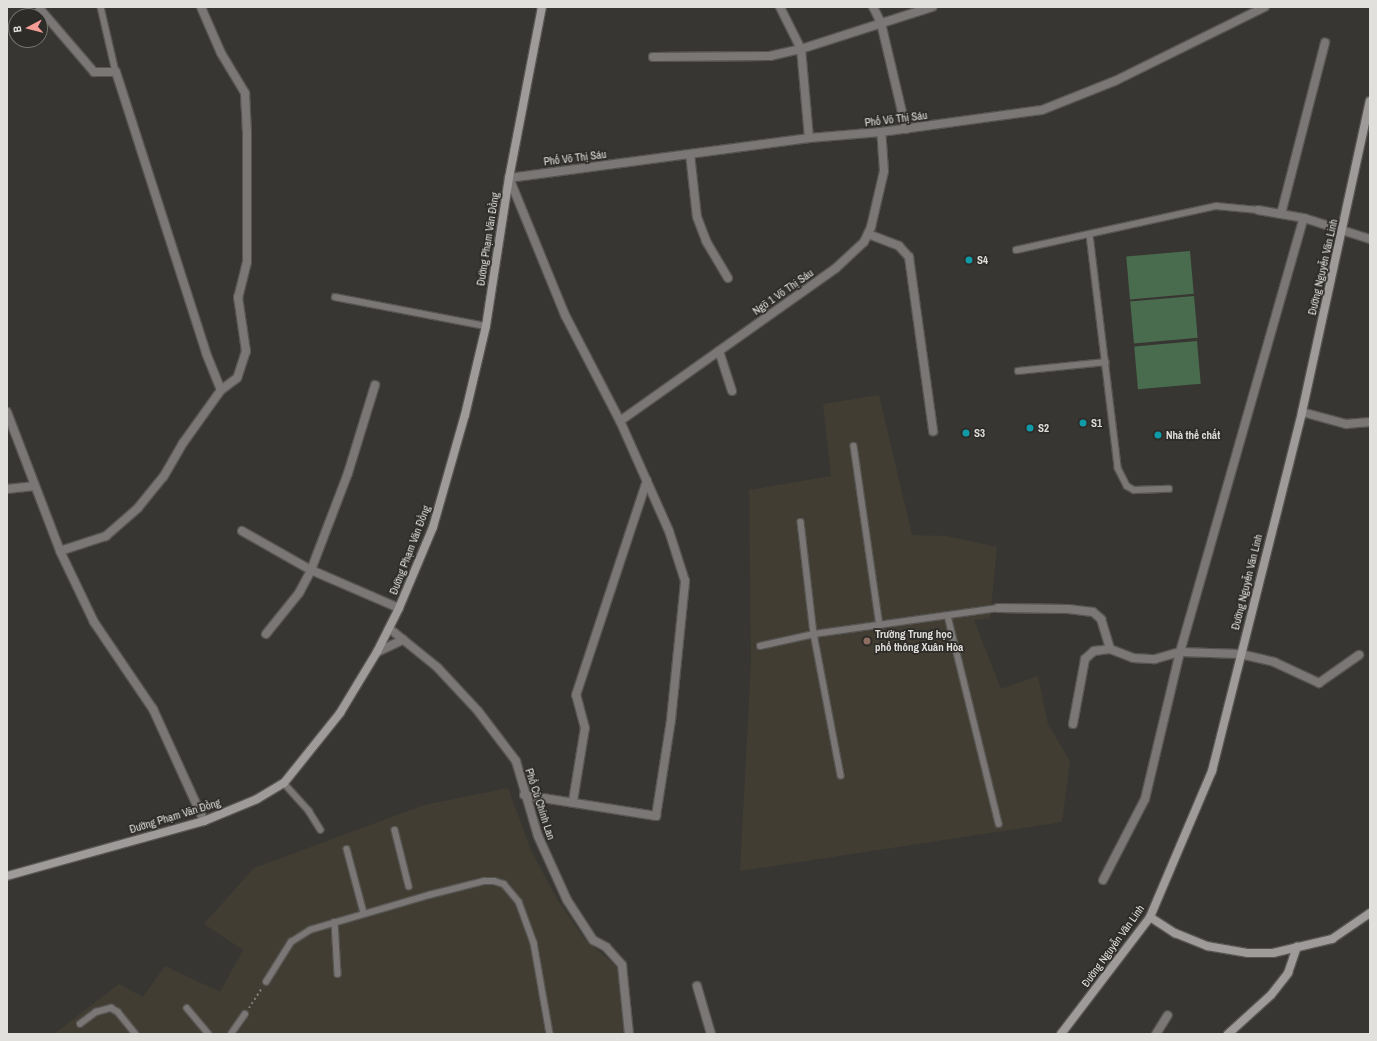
<!DOCTYPE html>
<meta charset="utf-8">
<style>
body{margin:0}
#map{position:relative;width:1377px;height:1041px;overflow:hidden;background:#383632;font-family:"Archivo Narrow",sans-serif}
div>[style]{position:absolute}
[style*='--x']{left:calc(var(--x)*1px);top:calc(var(--y)*1px);width:calc(var(--w)*1px);rotate:calc(var(--a)*1deg)}
.built>*{inset:0;background:#413d33}
.green>*{inset:0;background:#496c4e;transform-origin:0 0}
.path>*{height:2px;margin-top:-1px;transform-origin:0;background:repeating-linear-gradient(90deg,#7f7d79 0 2px,transparent 0 5px)}
.roads{filter:drop-shadow(1px 0 #565551) drop-shadow(-1px 0 #565551) drop-shadow(0 1px #565551) drop-shadow(0 -1px #565551)}
.lane>*{height:5.5px;margin:-2.75px;padding:0 2.75px;transform-origin:2.75px;border-radius:2.75px;background:#7a7776}
.street>*{height:8px;margin:-4px;padding:0 4px;transform-origin:4px;border-radius:4px;background:#7a7776}
.secondary>*{height:8px;margin:-4px;padding:0 4px;transform-origin:4px;border-radius:4px;background:#9f9b9a}
.dots>*{width:11px;height:11px;translate:-50% -50%;box-sizing:border-box;border:2px solid #2e2c29;border-radius:50%}
span{translate:-50% -50%;white-space:nowrap;text-align:center;line-height:1.15;-webkit-text-stroke:3.5px #2e2c29;paint-order:stroke}
.street-label{font-size:11px;color:#e1e0dd}
.poi-label{font-size:11px;color:#e1e0dd;font-weight:700}
.left{translate:0 -50%;text-align:left}
.frame{position:absolute;inset:0;border:8px solid #e1e0dd;pointer-events:none}
.north{position:absolute;left:8px;top:8px;width:40px;height:40px;box-sizing:border-box;background:#2e2c29;border:1px solid #767471;border-radius:50%;rotate:263deg;font-size:11px;font-weight:700;line-height:16px;text-align:center;color:#e1e0dd}
.north::after{content:'';display:block;margin:auto;width:14px;height:18px;background:#f59c94;clip-path:polygon(50% 0,100% 100%,50% 72%,0 100%)}
</style>
<div id="map">
<div class="built">
<div style="clip-path:polygon(879px 395px,912px 535px,947px 536px,997px 547px,990px 618px,974px 620px,1001px 689px,1038px 676px,1048px 724px,1070px 761px,1062px 822px,740px 871px,751px 662px,749px 490px,831px 476px,823px 404px)"></div>
<div style="clip-path:polygon(508px 788px,531px 850px,557px 899px,584px 938px,617px 967px,625px 1034px,54px 1034px,119px 984px,143px 997px,165px 966px,220px 992px,243px 950px,204px 924px,254px 868px,424px 805px)"></div>
</div>
<div class="green">
<div style="left:1190px;top:251px;width:43px;height:64px;rotate:85deg"></div>
<div style="left:1194px;top:296px;width:42px;height:64px;rotate:85deg"></div>
<div style="left:1197px;top:341px;width:43px;height:63px;rotate:85deg"></div>
</div>
<div class="path">
<div style="--x:249;--y:1008;--w:24;--a:-57"></div>
</div>
<div class="roads">
<div class="lane">
<div style="--x:101;--y:7;--w:67;--a:77"></div>
<div style="--x:1090;--y:235;--w:235;--a:83.1"></div>
<div style="--x:1118;--y:468;--w:20;--a:63"></div>
<div style="--x:1127;--y:486;--w:8;--a:30"></div>
<div style="--x:1134;--y:490;--w:35;--a:-2"></div>
<div style="--x:1016;--y:250;--w:205;--a:-12.4"></div>
<div style="--x:1216;--y:206;--w:42;--a:5.4"></div>
<div style="--x:335;--y:297;--w:154;--a:10.9"></div>
<div style="--x:1018;--y:371;--w:88;--a:-5.8"></div>
<div style="--x:854;--y:446;--w:182;--a:81.8"></div>
<div style="--x:801;--y:522;--w:113;--a:83.4"></div>
<div style="--x:814;--y:634;--w:144;--a:79.2"></div>
<div style="--x:948;--y:616;--w:214;--a:76.2"></div>
<div style="--x:760;--y:646;--w:55;--a:-12.5"></div>
<div style="--x:814;--y:634;--w:186;--a:-8"></div>
<div style="--x:284;--y:783;--w:38;--a:48"></div>
<div style="--x:309;--y:811;--w:22;--a:58"></div>
<div style="--x:395;--y:830;--w:58;--a:76"></div>
<div style="--x:347;--y:849;--w:66;--a:75.1"></div>
<div style="--x:335;--y:922;--w:52;--a:86.7"></div>
<div style="--x:266;--y:982;--w:47;--a:-58"></div>
<div style="--x:291;--y:942;--w:22;--a:-32"></div>
<div style="--x:310;--y:930;--w:124;--a:-16.4"></div>
<div style="--x:429;--y:895;--w:57;--a:-14.3"></div>
<div style="--x:484;--y:881;--w:10;--a:0"></div>
<div style="--x:494;--y:881;--w:10;--a:17"></div>
<div style="--x:504;--y:884;--w:23;--a:50"></div>
<div style="--x:519;--y:902;--w:44;--a:69.9"></div>
<div style="--x:534;--y:943;--w:92;--a:80"></div>
<div style="--x:187;--y:1008;--w:34;--a:50"></div>
<div style="--x:80;--y:1024;--w:20;--a:-37"></div>
<div style="--x:96;--y:1012;--w:16;--a:-15"></div>
<div style="--x:111;--y:1008;--w:8;--a:30"></div>
<div style="--x:118;--y:1012;--w:28;--a:51"></div>
<div style="--x:231;--y:1034;--w:24;--a:-55"></div>
</div>
<div class="street">
<div style="--x:201;--y:7;--w:50;--a:66.5"></div>
<div style="--x:221;--y:53;--w:47;--a:59"></div>
<div style="--x:245;--y:93;--w:40;--a:87.1"></div>
<div style="--x:247;--y:133;--w:129;--a:90"></div>
<div style="--x:247;--y:262;--w:36;--a:104"></div>
<div style="--x:238;--y:297;--w:55;--a:81.6"></div>
<div style="--x:246;--y:351;--w:28;--a:108"></div>
<div style="--x:237;--y:378;--w:20;--a:143"></div>
<div style="--x:873;--y:7;--w:18;--a:63"></div>
<div style="--x:881;--y:23;--w:109;--a:76.7"></div>
<div style="--x:40;--y:9;--w:83;--a:49.4"></div>
<div style="--x:94;--y:72;--w:22;--a:0"></div>
<div style="--x:116;--y:72;--w:295;--a:72.2"></div>
<div style="--x:206;--y:353;--w:40;--a:68"></div>
<div style="--x:221;--y:390;--w:65;--a:125.6"></div>
<div style="--x:183;--y:443;--w:39;--a:120"></div>
<div style="--x:163;--y:477;--w:40;--a:129"></div>
<div style="--x:138;--y:508;--w:43;--a:138.8"></div>
<div style="--x:106;--y:536;--w:48;--a:161.9"></div>
<div style="--x:653;--y:57;--w:117;--a:-0.5"></div>
<div style="--x:770;--y:56;--w:32;--a:-13"></div>
<div style="--x:801;--y:49;--w:47;--a:-116.6"></div>
<div style="--x:809;--y:138;--w:89;--a:-95.1"></div>
<div style="--x:801;--y:49;--w:138;--a:-17.8"></div>
<div style="--x:690;--y:154;--w:63;--a:83.7"></div>
<div style="--x:697;--y:217;--w:26;--a:69"></div>
<div style="--x:706;--y:241;--w:43;--a:59.3"></div>
<div style="--x:1258;--y:210;--w:47;--a:9.9"></div>
<div style="--x:1304;--y:218;--w:69;--a:17.7"></div>
<div style="--x:1281;--y:214;--w:177;--a:-75.6"></div>
<div style="--x:868;--y:234;--w:33;--a:21"></div>
<div style="--x:899;--y:246;--w:15;--a:48"></div>
<div style="--x:909;--y:257;--w:176;--a:82.1"></div>
<div style="--x:719;--y:351;--w:42;--a:72"></div>
<div style="--x:7;--y:412;--w:149;--a:69.1"></div>
<div style="--x:60;--y:551;--w:79;--a:64.4"></div>
<div style="--x:94;--y:622;--w:105;--a:55.9"></div>
<div style="--x:153;--y:709;--w:123;--a:65.5"></div>
<div style="--x:1302;--y:412;--w:46;--a:15.3"></div>
<div style="--x:1346;--y:424;--w:24;--a:-5"></div>
<div style="--x:620;--y:421;--w:265;--a:-35.3"></div>
<div style="--x:836;--y:268;--w:38;--a:-43"></div>
<div style="--x:864;--y:242;--w:17;--a:-65"></div>
<div style="--x:871;--y:227;--w:57;--a:-76.9"></div>
<div style="--x:884;--y:171;--w:39;--a:-94"></div>
<div style="--x:7;--y:489;--w:28;--a:-6"></div>
<div style="--x:242;--y:531;--w:79;--a:29.5"></div>
<div style="--x:311;--y:570;--w:96;--a:23.4"></div>
<div style="--x:998;--y:608;--w:70;--a:0.8"></div>
<div style="--x:1068;--y:609;--w:25;--a:7"></div>
<div style="--x:1093;--y:612;--w:11;--a:41"></div>
<div style="--x:1101;--y:619;--w:31;--a:73"></div>
<div style="--x:1110;--y:649;--w:25;--a:21"></div>
<div style="--x:1133;--y:658;--w:22;--a:3"></div>
<div style="--x:1155;--y:659;--w:26;--a:-16"></div>
<div style="--x:1180;--y:652;--w:60;--a:1.9"></div>
<div style="--x:1240;--y:654;--w:35;--a:13"></div>
<div style="--x:1274;--y:662;--w:50;--a:25"></div>
<div style="--x:1319;--y:683;--w:49;--a:-35"></div>
<div style="--x:390;--y:629;--w:60;--a:39"></div>
<div style="--x:437;--y:667;--w:60;--a:47"></div>
<div style="--x:478;--y:711;--w:63;--a:52.8"></div>
<div style="--x:516;--y:761;--w:78;--a:73.7"></div>
<div style="--x:538;--y:836;--w:70;--a:65.6"></div>
<div style="--x:567;--y:900;--w:48;--a:57"></div>
<div style="--x:593;--y:940;--w:15;--a:28"></div>
<div style="--x:606;--y:947;--w:24;--a:48"></div>
<div style="--x:622;--y:965;--w:69;--a:84.2"></div>
<div style="--x:266;--y:634;--w:53;--a:-51.2"></div>
<div style="--x:299;--y:593;--w:26;--a:-62"></div>
<div style="--x:311;--y:570;--w:104;--a:-69.1"></div>
<div style="--x:348;--y:473;--w:92;--a:-72.9"></div>
<div style="--x:377;--y:652;--w:29;--a:-25"></div>
<div style="--x:1073;--y:724;--w:66;--a:-79.5"></div>
<div style="--x:1085;--y:659;--w:12;--a:-42"></div>
<div style="--x:1094;--y:651;--w:16;--a:-7"></div>
<div style="--x:524;--y:795;--w:134;--a:9"></div>
<div style="--x:656;--y:816;--w:97;--a:-81.1"></div>
<div style="--x:671;--y:720;--w:140;--a:-84.2"></div>
<div style="--x:685;--y:581;--w:52;--a:-107.7"></div>
<div style="--x:669;--y:531;--w:120;--a:-114"></div>
<div style="--x:620;--y:421;--w:119;--a:-117.4"></div>
<div style="--x:565;--y:315;--w:148;--a:-112.2"></div>
<div style="--x:509;--y:178;--w:303;--a:-7.6"></div>
<div style="--x:809;--y:138;--w:72;--a:-4.8"></div>
<div style="--x:881;--y:132;--w:162;--a:-7.8"></div>
<div style="--x:1042;--y:110;--w:79;--a:-21.7"></div>
<div style="--x:1115;--y:81;--w:167;--a:-26.3"></div>
<div style="--x:573;--y:801;--w:74;--a:-80.7"></div>
<div style="--x:585;--y:728;--w:34;--a:-105"></div>
<div style="--x:576;--y:695;--w:226;--a:-71.7"></div>
<div style="--x:1103;--y:880;--w:91;--a:-62.6"></div>
<div style="--x:1145;--y:799;--w:151;--a:-76.6"></div>
<div style="--x:1180;--y:652;--w:451;--a:-74.1"></div>
<div style="--x:697;--y:986;--w:50;--a:73.7"></div>
<div style="--x:1156;--y:1034;--w:22;--a:-58"></div>
</div>
<div class="secondary">
<div style="--x:7;--y:876;--w:205;--a:-15.6"></div>
<div style="--x:204;--y:821;--w:57;--a:-22.5"></div>
<div style="--x:257;--y:799;--w:31;--a:-31"></div>
<div style="--x:284;--y:783;--w:90;--a:-51.3"></div>
<div style="--x:340;--y:713;--w:71;--a:-58.8"></div>
<div style="--x:377;--y:652;--w:49;--a:-63.4"></div>
<div style="--x:399;--y:608;--w:88;--a:-67.2"></div>
<div style="--x:433;--y:527;--w:116;--a:-74.1"></div>
<div style="--x:465;--y:415;--w:91;--a:-76.7"></div>
<div style="--x:486;--y:326;--w:150;--a:-81.2"></div>
<div style="--x:509;--y:178;--w:174;--a:-79.1"></div>
<div style="--x:1150;--y:917;--w:30;--a:33"></div>
<div style="--x:1175;--y:933;--w:35;--a:22"></div>
<div style="--x:1207;--y:946;--w:42;--a:9.7"></div>
<div style="--x:1248;--y:953;--w:25;--a:0"></div>
<div style="--x:1273;--y:953;--w:61;--a:-13.3"></div>
<div style="--x:1332;--y:939;--w:46;--a:-34.4"></div>
<div style="--x:1061;--y:1034;--w:147;--a:-52.7"></div>
<div style="--x:1150;--y:917;--w:159;--a:-67"></div>
<div style="--x:1212;--y:771;--w:370;--a:-75.9"></div>
<div style="--x:1302;--y:412;--w:318;--a:-77.7"></div>
<div style="--x:1228;--y:1034;--w:58;--a:-42.2"></div>
<div style="--x:1271;--y:995;--w:28;--a:-52"></div>
<div style="--x:1288;--y:973;--w:28;--a:-71"></div>
</div>
</div>
<div class="dots">
<div style="left:969px;top:260px;background:#0f9aa8"></div>
<div style="left:1083px;top:423px;background:#0f9aa8"></div>
<div style="left:1030px;top:428px;background:#0f9aa8"></div>
<div style="left:966px;top:433px;background:#0f9aa8"></div>
<div style="left:1158px;top:435px;background:#0f9aa8"></div>
<div style="left:867px;top:641px;background:#8d6e63"></div>
</div>
<div class="street-label">
<span style="left:896px;top:119px;rotate:-7deg">Phố Võ Thị Sáu</span>
<span style="left:575px;top:158px;rotate:-7deg">Phố Võ Thị Sáu</span>
<span style="left:488px;top:239px;rotate:-81deg">Đường Phạm Văn Đồng</span>
<span style="left:1323px;top:267px;rotate:-77deg">Đường Nguyễn Văn Linh</span>
<span style="left:783px;top:292px;rotate:-35deg">Ngõ 1 Võ Thị Sáu</span>
<span style="left:410px;top:550px;rotate:-69deg">Đường Phạm Văn Đồng</span>
<span style="left:1247px;top:582px;rotate:-76deg">Đường Nguyễn Văn Linh</span>
<span style="left:540px;top:804px;rotate:72deg">Phố Cù Chính Lan</span>
<span style="left:175px;top:816px;rotate:-17deg">Đường Phạm Văn Đồng</span>
<span style="left:1113px;top:946px;rotate:-54deg">Đường Nguyễn Văn Linh</span>
</div>
<div class="poi-label">
<span class="left" style="left:977px;top:260px">S4</span>
<span class="left" style="left:1091px;top:423px">S1</span>
<span class="left" style="left:1038px;top:428px">S2</span>
<span class="left" style="left:974px;top:433px">S3</span>
<span class="left" style="left:1166px;top:435px">Nhà thể chất</span>
<span class="left" style="left:875px;top:641px">Trường Trung học<br>phổ thông Xuân Hòa</span>
</div>
<div class="frame"></div>
<div class="north">B</div>
</div>
